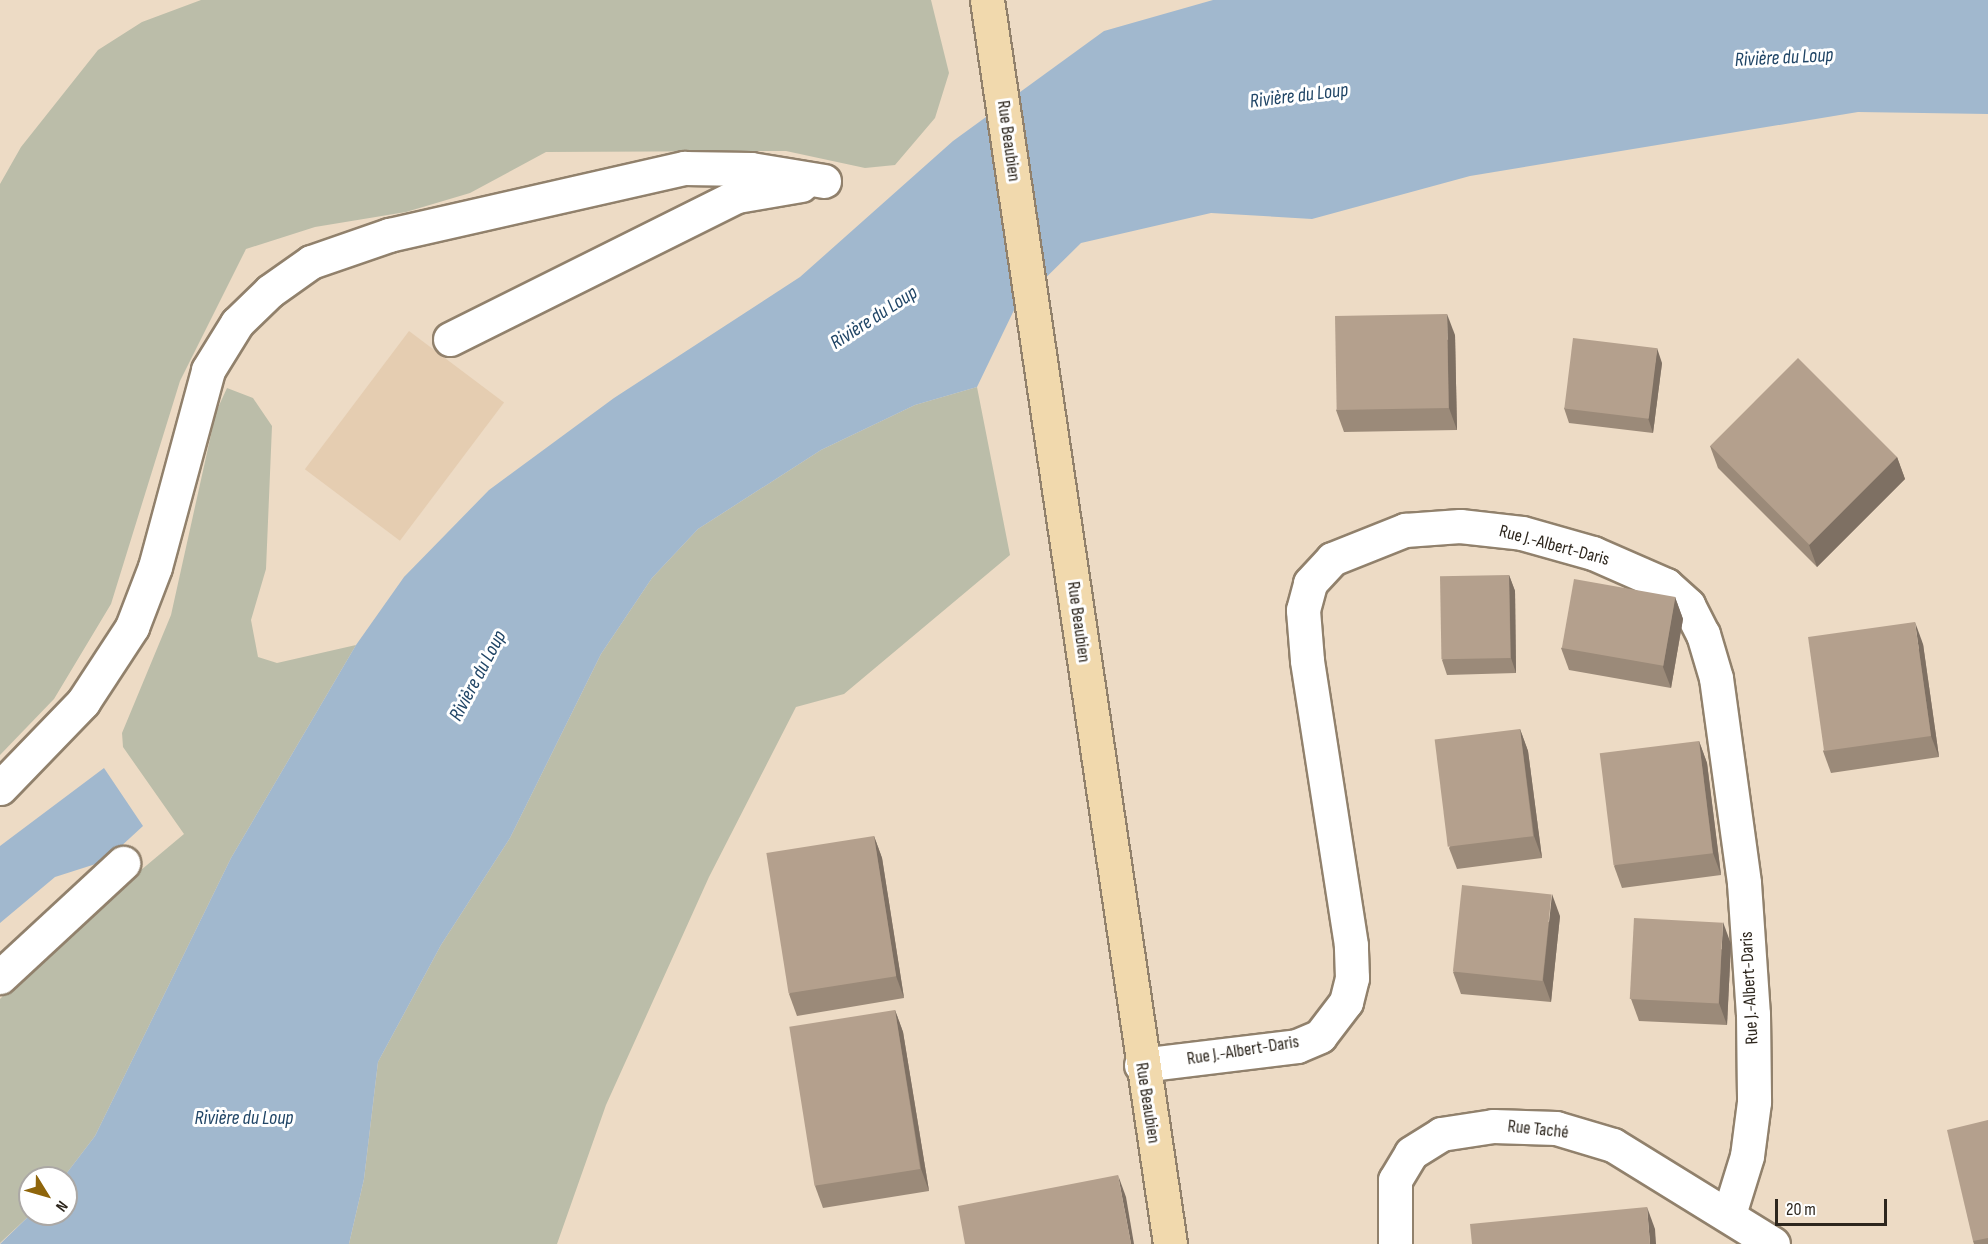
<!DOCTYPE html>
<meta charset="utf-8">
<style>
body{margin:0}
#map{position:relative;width:1988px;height:1244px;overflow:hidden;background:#eddbc5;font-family:"Sofia Sans Condensed",sans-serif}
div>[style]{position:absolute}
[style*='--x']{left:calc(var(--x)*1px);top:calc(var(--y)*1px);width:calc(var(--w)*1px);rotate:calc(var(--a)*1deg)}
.built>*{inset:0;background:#e5cdb1;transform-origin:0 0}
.green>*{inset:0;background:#bbbda9}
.water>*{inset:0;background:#a1b8ce}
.roads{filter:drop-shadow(2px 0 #91816c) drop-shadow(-2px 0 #91816c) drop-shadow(0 2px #91816c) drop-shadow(0 -2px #91816c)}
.minor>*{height:33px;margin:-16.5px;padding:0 16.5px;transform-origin:16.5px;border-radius:16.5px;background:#fff}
.major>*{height:33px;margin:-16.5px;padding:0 16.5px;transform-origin:16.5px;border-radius:16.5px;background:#f1d9ad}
.wall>*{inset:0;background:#9b8a79}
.shaded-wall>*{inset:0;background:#7e7063}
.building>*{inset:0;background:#b4a08d;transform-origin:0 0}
span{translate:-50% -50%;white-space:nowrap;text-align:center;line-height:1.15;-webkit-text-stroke:6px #fff;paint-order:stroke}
.street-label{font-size:18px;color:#2d261d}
.water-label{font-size:20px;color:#204566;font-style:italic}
.north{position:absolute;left:18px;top:1166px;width:60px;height:60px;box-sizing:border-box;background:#fff;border:2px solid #aba8a5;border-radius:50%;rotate:127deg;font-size:16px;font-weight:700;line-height:24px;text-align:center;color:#2d261d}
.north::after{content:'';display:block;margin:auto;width:21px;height:27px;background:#8f650b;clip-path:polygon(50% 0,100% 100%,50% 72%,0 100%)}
.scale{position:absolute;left:1775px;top:1199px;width:112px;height:27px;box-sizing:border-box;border:3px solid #2d261d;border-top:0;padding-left:8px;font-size:18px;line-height:21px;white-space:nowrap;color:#2d261d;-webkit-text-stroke:4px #fff;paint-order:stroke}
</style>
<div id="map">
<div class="built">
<div style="left:409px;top:331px;width:119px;height:173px;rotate:37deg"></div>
</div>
<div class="green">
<div style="clip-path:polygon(201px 0,931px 0,949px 73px,935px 118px,895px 165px,865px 168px,786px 151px,546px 152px,470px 193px,406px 212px,315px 227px,246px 249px,180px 381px,111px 604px,54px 699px,0 755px,0 184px,21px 147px,98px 50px,142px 22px)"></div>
<div style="clip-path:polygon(977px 387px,1010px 555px,844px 694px,796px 707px,709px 877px,606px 1105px,557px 1244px,349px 1244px,364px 1179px,378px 1062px,441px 945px,510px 838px,601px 654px,652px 578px,698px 529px,821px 450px,915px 405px)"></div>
<div style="clip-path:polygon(227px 388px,253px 398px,272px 426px,266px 569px,251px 620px,258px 657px,277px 663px,356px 645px,231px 858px,95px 1136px,63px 1178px,30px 1178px,31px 1214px,0 1243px,0 999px,48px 948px,184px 834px,123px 747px,122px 733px,171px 615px,216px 412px)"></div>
</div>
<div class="water">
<div style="clip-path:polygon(1213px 0,1988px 0,1988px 114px,1858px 112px,1470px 176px,1312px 219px,1211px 213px,1081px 243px,1015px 308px,977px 387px,915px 405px,821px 450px,698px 529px,652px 578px,601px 654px,510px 838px,441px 945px,378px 1062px,364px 1179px,349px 1244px,0 1244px,31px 1214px,66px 1214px,63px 1178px,95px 1136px,231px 858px,356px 645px,404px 577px,489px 490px,614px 398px,800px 277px,953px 141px,1104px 31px)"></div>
<div style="clip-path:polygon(104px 768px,143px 826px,105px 861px,55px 877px,0 923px,0 846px)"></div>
</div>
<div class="roads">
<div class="minor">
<div style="--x:450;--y:339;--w:321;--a:-26.5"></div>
<div style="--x:737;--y:196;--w:65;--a:-9.8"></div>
<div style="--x:0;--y:788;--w:120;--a:-46"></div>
<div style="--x:83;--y:702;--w:90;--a:-56.8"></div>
<div style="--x:132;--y:627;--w:64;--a:-69"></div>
<div style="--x:155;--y:567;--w:204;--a:-74.9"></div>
<div style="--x:208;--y:370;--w:55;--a:-58.3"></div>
<div style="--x:237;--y:323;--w:46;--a:-44.1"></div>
<div style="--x:270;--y:291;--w:50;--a:-35.3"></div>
<div style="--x:311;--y:262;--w:83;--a:-19.1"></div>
<div style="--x:389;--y:235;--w:303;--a:-12.8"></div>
<div style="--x:684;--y:168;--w:67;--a:0.9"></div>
<div style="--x:751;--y:169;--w:74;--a:9.3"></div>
<div style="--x:0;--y:977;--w:168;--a:-42.8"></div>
<div style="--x:1141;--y:1065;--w:157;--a:-6.9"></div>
<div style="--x:1297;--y:1046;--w:25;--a:-23"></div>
<div style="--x:1320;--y:1036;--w:43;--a:-52.6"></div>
<div style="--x:1346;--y:1002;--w:25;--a:-76"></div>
<div style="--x:1352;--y:978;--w:33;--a:-92"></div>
<div style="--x:1351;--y:945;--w:288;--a:-98.8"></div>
<div style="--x:1307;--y:660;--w:50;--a:-94.6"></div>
<div style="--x:1303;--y:610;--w:28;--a:-75"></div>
<div style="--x:1310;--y:583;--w:33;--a:-47"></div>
<div style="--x:1332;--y:559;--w:79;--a:-21.7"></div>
<div style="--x:1405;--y:530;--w:55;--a:-4.2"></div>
<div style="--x:1460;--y:526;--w:62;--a:6.4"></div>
<div style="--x:1522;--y:533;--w:74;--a:15.7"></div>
<div style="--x:1593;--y:553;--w:80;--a:23.7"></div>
<div style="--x:1666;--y:585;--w:30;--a:42"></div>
<div style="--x:1688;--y:605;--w:33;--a:63"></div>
<div style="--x:1703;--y:634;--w:46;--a:73.5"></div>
<div style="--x:1716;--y:678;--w:207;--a:82.2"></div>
<div style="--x:1744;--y:883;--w:131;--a:86.1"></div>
<div style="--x:1753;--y:1014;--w:88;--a:89.3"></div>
<div style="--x:1754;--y:1102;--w:54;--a:97.4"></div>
<div style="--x:1747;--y:1156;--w:61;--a:107.2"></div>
<div style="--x:1395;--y:1244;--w:64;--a:-90"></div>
<div style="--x:1395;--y:1180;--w:31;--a:-59"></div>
<div style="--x:1411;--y:1153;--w:36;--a:-32"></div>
<div style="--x:1441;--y:1134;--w:53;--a:-8.7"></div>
<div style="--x:1493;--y:1126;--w:63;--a:1.8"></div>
<div style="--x:1556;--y:1128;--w:59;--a:16.6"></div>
<div style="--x:1613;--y:1145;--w:188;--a:31.7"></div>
</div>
<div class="major">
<div style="--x:987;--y:0;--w:1257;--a:81.63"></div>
</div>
</div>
<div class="wall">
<div style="clip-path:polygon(1455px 335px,1457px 430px,1344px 432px,1336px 410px)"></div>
<div style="clip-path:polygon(1662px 363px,1653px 433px,1569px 423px,1564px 408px)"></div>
<div style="clip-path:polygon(1710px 446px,1897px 457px,1905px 479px,1817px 567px,1718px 468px)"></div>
<div style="clip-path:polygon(1509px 575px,1515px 591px,1516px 673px,1447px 675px,1442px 660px)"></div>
<div style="clip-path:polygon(1675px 597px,1683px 619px,1671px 688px,1569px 670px,1561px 648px)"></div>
<div style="clip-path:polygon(1923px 644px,1939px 757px,1831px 773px,1823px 751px)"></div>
<div style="clip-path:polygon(1520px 729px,1528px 751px,1542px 858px,1457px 869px,1449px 848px)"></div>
<div style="clip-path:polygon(1699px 741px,1707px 763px,1721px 875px,1622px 888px,1614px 866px)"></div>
<div style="clip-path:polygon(874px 836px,882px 858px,904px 998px,797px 1016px,789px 994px)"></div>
<div style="clip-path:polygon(1560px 916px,1551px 1002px,1461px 994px,1453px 972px)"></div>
<div style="clip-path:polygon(1731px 944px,1727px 1025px,1639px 1021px,1631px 999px)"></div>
<div style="clip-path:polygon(895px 1010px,903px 1032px,929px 1191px,823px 1208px,815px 1186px)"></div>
<div style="clip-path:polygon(1988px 1120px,1988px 1244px,1974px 1244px,1973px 1241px)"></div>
</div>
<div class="shaded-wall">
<div style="clip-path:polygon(1447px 314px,1455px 335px,1457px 430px,1449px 408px)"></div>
<div style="clip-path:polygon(1657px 348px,1662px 363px,1653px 433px,1648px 418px)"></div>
<div style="clip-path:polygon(1897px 457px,1905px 479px,1817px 567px,1809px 545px)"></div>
<div style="clip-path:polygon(1509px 575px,1515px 591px,1516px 673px,1511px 658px)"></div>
<div style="clip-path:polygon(1675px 597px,1683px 619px,1671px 688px,1663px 667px)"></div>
<div style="clip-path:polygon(1915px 622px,1923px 644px,1939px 757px,1931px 736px)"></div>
<div style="clip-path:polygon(1520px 729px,1528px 751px,1542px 858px,1534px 836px)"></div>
<div style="clip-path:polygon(1699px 741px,1707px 763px,1721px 875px,1713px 853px)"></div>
<div style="clip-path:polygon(874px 836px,882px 858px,904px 998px,896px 976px)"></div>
<div style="clip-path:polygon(1552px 894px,1560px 916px,1551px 1002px,1543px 980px)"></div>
<div style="clip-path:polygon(1723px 922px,1731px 944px,1727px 1025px,1719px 1003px)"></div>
<div style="clip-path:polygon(895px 1010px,903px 1032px,929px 1191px,921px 1169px)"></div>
<div style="clip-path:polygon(1118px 1175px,1126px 1197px,1134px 1244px,1131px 1244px)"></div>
<div style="clip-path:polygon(1647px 1207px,1655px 1229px,1656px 1244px,1650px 1244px)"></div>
</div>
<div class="building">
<div style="left:1447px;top:314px;width:94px;height:112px;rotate:89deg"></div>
<div style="left:1573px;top:338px;width:85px;height:71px;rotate:7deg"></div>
<div style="left:1798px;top:358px;width:140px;height:124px;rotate:45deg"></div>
<div style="left:1509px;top:575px;width:83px;height:69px;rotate:89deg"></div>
<div style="left:1574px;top:579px;width:103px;height:70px;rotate:10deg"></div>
<div style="left:1915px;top:622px;width:115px;height:108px;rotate:82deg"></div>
<div style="left:1520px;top:729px;width:108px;height:86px;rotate:83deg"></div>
<div style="left:1699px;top:741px;width:113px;height:100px;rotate:83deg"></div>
<div style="left:874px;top:836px;width:142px;height:109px;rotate:81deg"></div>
<div style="left:1462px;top:885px;width:90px;height:87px;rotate:6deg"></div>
<div style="left:1634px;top:918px;width:89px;height:81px;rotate:3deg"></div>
<div style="left:895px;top:1010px;width:161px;height:107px;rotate:81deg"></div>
<div style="clip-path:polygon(1988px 1120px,1988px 1238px,1973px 1241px,1947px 1130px)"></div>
<div style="clip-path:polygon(1118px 1175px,1131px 1244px,965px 1244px,958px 1206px)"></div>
<div style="clip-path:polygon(1647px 1207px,1650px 1244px,1472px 1244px,1470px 1224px)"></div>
</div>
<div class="street-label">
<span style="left:1008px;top:141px;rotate:82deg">Rue Beaubien</span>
<span style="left:1554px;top:546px;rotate:15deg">Rue J.-Albert-Daris</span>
<span style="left:1078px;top:622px;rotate:82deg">Rue Beaubien</span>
<span style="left:1750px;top:988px;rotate:-93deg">Rue J.-Albert-Daris</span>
<span style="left:1243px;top:1051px;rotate:-9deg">Rue J.-Albert-Daris</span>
<span style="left:1147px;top:1103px;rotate:81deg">Rue Beaubien</span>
<span style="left:1538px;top:1130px;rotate:6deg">Rue Taché</span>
</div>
<div class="water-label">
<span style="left:1784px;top:58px;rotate:-3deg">Rivière du Loup</span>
<span style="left:1299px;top:96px;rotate:-7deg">Rivière du Loup</span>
<span style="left:874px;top:318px;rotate:-33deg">Rivière du Loup</span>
<span style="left:478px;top:676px;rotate:-62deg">Rivière du Loup</span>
<span style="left:244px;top:1118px">Rivière du Loup</span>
</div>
<div class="north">N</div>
<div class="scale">20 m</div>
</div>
